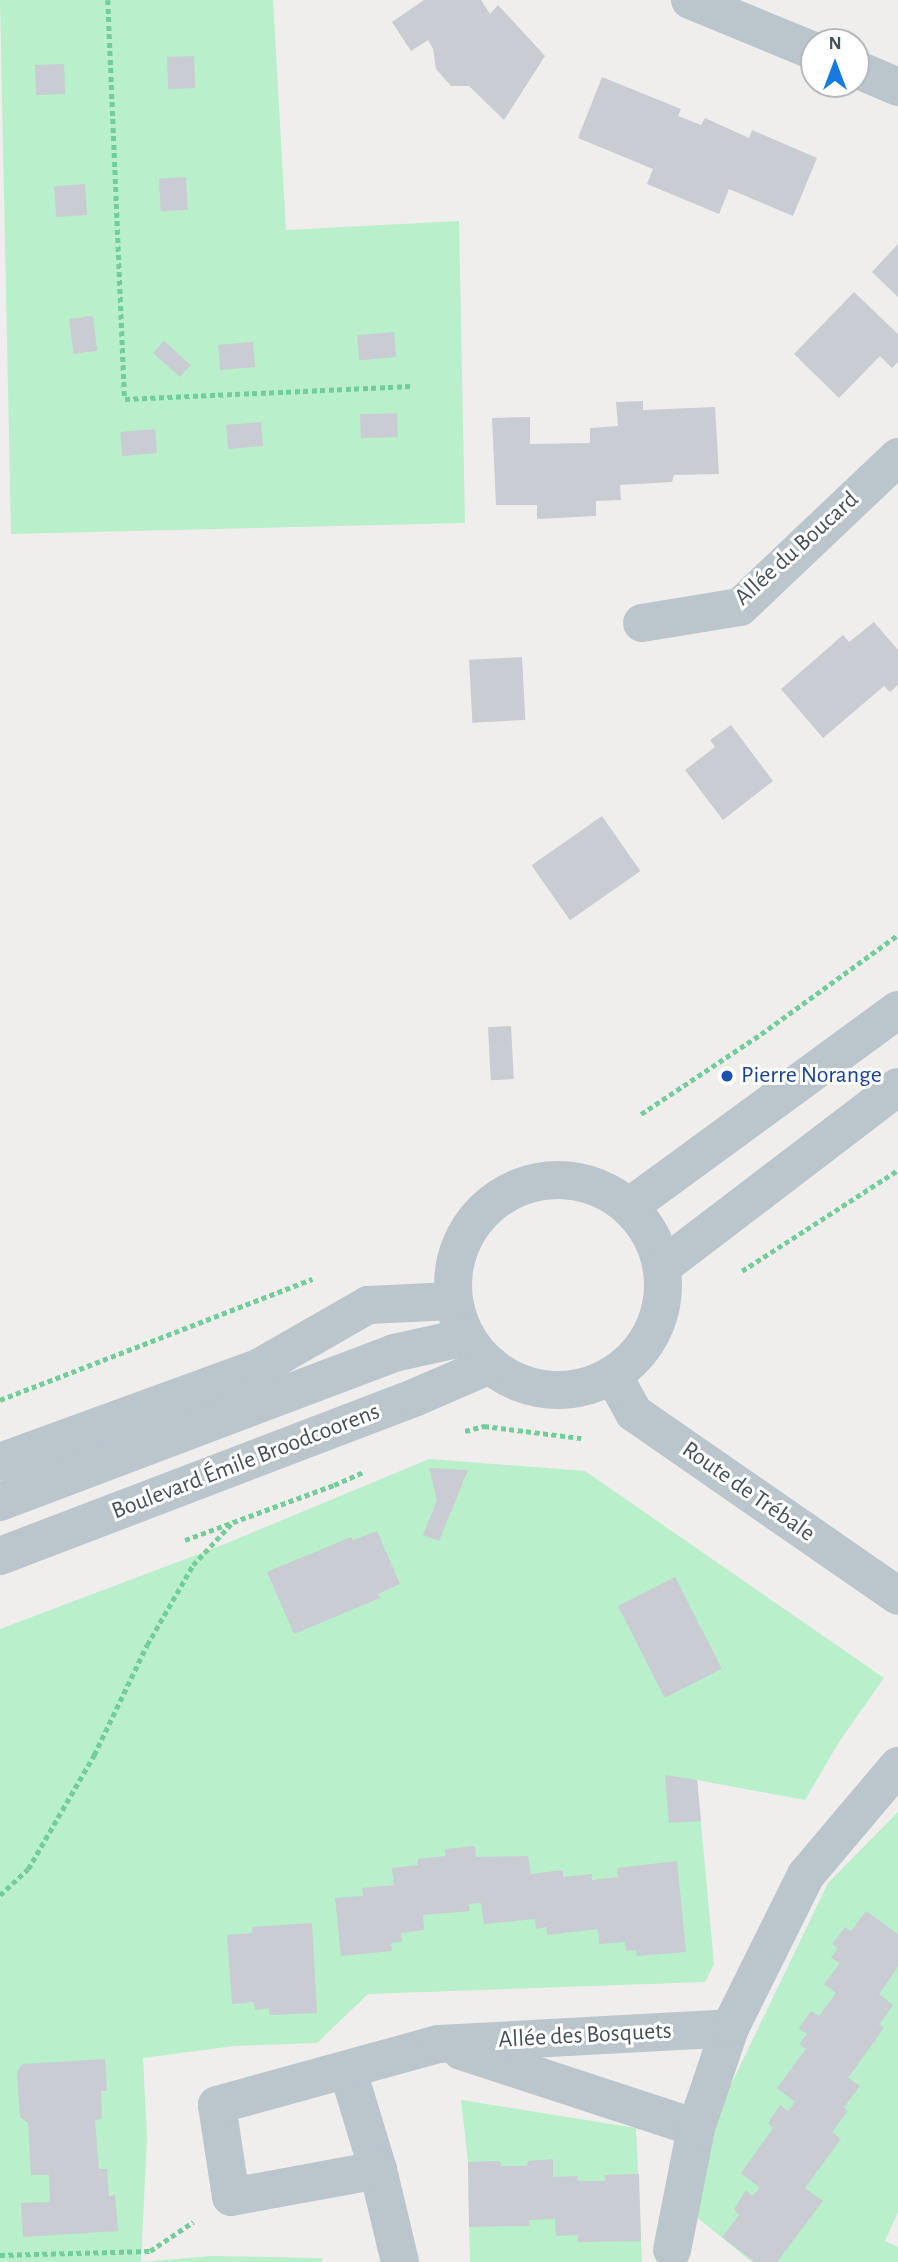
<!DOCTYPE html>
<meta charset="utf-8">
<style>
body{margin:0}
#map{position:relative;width:898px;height:2262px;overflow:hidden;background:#f0eded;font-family:"Alegreya Sans",sans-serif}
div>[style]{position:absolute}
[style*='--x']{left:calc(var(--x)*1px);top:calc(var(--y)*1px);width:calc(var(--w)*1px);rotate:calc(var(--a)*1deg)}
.green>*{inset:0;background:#b9efcb}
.building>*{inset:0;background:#c9ccd2;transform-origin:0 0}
.path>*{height:4.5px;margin-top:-2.25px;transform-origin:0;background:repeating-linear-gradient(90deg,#71cd9a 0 5px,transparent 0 8.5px)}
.minor>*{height:38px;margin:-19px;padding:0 19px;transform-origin:19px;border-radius:19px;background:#bbc5cc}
.tertiary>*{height:38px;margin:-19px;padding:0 19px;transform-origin:19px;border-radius:19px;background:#bbc5cc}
.tertiary>.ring{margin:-19px;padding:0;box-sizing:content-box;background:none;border:38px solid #bbc5cc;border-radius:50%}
.dots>*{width:19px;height:19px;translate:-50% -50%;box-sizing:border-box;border:4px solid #fff;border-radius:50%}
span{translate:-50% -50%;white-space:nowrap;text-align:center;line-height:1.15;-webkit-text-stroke:6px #fff;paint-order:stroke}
.street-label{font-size:24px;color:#45515a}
.transit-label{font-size:24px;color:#164399}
.left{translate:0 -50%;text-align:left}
.north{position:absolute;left:800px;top:28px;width:70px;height:70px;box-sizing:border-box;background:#fff;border:2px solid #b5b9bd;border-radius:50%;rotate:0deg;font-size:19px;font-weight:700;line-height:28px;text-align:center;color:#45515a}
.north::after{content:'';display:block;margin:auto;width:24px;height:32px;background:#167ae0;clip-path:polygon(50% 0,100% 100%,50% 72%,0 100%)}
</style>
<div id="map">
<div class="green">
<div style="clip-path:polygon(0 0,273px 0,286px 230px,459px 221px,465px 523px,11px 534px)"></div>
<div style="clip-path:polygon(429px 1459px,585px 1471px,884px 1678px,839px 1742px,805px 1800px,697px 1780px,714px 1964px,705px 1982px,368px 1994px,317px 2043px,234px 2046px,143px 2058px,147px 2137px,141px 2262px,211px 2256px,322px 2258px,322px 2262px,0 2262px,0 1629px,220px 1546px)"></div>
<div style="clip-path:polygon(898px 1812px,898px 2212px,885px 2241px,898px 2247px,898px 2262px,752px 2262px,688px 2210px,714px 2120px,828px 1883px)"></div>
<div style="clip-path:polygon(461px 2100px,636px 2128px,642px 2262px,470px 2262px,468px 2162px)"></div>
</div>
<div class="building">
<div style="clip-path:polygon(424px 0,481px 0,490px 14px,498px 5px,545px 56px,504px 120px,469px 86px,451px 86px,436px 69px,433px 49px,428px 40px,411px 51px,392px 22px)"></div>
<div style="left:194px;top:56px;width:32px;height:27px;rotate:88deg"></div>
<div style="left:64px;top:64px;width:30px;height:29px;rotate:88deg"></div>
<div style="clip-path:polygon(602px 77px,681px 109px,678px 116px,701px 125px,705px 118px,749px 138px,752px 130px,817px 158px,793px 216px,729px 189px,719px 214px,647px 184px,653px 169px,578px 138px)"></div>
<div style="left:186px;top:177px;width:33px;height:27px;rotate:87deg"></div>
<div style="left:85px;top:184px;width:31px;height:31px;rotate:86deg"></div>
<div style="clip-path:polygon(898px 244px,898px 297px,872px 272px)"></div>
<div style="clip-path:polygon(854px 292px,898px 334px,898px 362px,892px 368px,880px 356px,839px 398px,794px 354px)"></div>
<div style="left:93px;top:316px;width:35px;height:24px;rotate:83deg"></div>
<div style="left:394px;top:332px;width:25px;height:37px;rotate:85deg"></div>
<div style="left:164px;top:341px;width:36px;height:16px;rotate:42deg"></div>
<div style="left:253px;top:342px;width:25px;height:35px;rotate:85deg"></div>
<div style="clip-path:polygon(643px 401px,643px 410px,715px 407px,719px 474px,674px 475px,672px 482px,620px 485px,621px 500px,596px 501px,596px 516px,537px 519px,537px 505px,496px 505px,492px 418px,530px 417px,530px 444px,590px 443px,590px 428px,618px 426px,616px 402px)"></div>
<div style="left:397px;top:413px;width:24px;height:37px;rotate:88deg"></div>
<div style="left:261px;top:422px;width:24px;height:35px;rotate:85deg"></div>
<div style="left:155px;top:429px;width:24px;height:35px;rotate:85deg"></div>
<div style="clip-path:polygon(874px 622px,898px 650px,898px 685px,890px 692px,884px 686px,823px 738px,781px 689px,843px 635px,849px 642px)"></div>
<div style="left:522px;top:657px;width:63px;height:53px;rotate:87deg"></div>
<div style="clip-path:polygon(731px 725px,773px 781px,723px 820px,685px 770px,715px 747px,710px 740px)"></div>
<div style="left:602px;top:816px;width:67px;height:86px;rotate:55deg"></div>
<div style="left:511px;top:1026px;width:53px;height:23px;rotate:87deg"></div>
<div style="clip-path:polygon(429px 1468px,468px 1470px,439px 1541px,423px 1535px,437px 1500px)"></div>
<div style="clip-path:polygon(377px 1531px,400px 1584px,378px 1594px,380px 1598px,294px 1634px,267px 1572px,351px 1537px,353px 1540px)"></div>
<div style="left:675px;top:1577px;width:103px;height:64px;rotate:63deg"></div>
<div style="clip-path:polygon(665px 1775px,697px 1780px,701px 1821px,669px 1823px)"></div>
<div style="clip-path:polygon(475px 1846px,476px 1857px,528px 1856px,531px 1874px,563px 1870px,563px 1877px,592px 1874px,592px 1880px,618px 1877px,617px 1868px,677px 1861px,686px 1952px,637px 1956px,636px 1950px,626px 1951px,625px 1942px,599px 1944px,598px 1929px,547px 1935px,546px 1927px,536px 1929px,535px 1919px,484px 1924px,481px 1903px,469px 1904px,470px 1911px,423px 1915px,424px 1930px,401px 1933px,402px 1942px,391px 1943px,392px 1951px,341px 1956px,335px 1898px,363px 1896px,362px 1888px,394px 1885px,392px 1868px,418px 1865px,418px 1859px,446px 1856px,445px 1849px)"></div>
<div style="clip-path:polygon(866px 1911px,898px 1934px,898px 1967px,879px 1994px,893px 2005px,879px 2025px,884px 2028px,848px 2078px,860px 2086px,844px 2107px,848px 2111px,832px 2132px,841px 2139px,805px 2188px,823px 2201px,777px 2262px,755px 2262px,722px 2237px,739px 2215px,734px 2209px,746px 2190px,752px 2196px,760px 2188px,741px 2173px,773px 2128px,768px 2123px,780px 2105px,788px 2111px,795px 2102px,777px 2088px,806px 2049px,799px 2044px,807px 2034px,799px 2028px,811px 2011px,819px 2016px,836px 1993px,824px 1984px,840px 1963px,831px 1958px,838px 1948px,832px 1944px,845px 1927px,851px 1931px)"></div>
<div style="clip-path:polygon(312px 1923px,317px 2013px,270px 2015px,269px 2008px,255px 2010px,254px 2002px,232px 2004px,227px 1935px,252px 1933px,252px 1927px)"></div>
<div style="clip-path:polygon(105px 2059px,107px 2091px,101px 2091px,102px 2119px,95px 2120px,99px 2169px,107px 2169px,109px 2196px,115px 2195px,118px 2231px,23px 2237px,21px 2203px,50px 2202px,49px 2175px,31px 2175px,28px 2123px,20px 2117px,17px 2071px,23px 2064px)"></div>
<div style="clip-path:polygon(553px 2159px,553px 2177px,578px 2176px,577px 2181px,606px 2181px,604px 2175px,639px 2174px,641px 2241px,578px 2242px,578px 2235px,556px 2236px,555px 2219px,529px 2220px,530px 2226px,469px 2227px,468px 2162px,500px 2161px,501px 2166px,527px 2166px,528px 2161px)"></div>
</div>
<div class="path">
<div style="--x:108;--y:0;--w:399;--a:87.6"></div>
<div style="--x:125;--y:399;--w:287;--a:-2.6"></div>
<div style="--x:641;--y:1114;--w:144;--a:-33.7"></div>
<div style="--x:761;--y:1034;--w:169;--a:-35.9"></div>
<div style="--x:742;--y:1271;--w:186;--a:-32.9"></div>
<div style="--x:0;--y:1400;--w:335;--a:-21.2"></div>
<div style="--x:465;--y:1431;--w:20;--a:-15"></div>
<div style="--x:484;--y:1426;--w:98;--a:7.1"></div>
<div style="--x:185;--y:1540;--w:159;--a:-20.3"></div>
<div style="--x:334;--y:1485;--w:32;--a:-24"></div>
<div style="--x:0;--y:1895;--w:38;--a:-43"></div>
<div style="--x:28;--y:1869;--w:132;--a:-59.9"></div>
<div style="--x:94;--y:1755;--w:122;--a:-64.3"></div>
<div style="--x:147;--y:1645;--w:92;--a:-60.1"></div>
<div style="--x:193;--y:1565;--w:57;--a:-47.1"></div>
<div style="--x:0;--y:2255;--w:150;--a:-1.5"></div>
<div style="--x:150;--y:2251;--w:52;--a:-34"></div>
</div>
<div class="minor">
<div style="--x:690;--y:0;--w:134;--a:22.4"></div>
<div style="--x:856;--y:69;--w:46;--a:23.2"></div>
<div style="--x:642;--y:623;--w:99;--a:-9.3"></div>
<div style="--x:740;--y:607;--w:218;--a:-43.5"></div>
<div style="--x:461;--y:2051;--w:247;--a:18.1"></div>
<div style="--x:696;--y:2128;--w:124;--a:101.1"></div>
<div style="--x:348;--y:2071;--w:103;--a:73.1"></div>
<div style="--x:696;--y:2128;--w:106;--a:-71.2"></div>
<div style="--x:400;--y:2262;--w:95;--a:-103.4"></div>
<div style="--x:378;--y:2170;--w:149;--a:169.6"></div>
<div style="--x:231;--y:2197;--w:93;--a:-98.7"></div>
<div style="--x:217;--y:2105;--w:230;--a:-15.4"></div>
<div style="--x:439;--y:2044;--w:291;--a:-3.1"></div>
<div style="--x:730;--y:2028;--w:171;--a:-63.6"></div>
<div style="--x:806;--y:1875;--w:143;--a:-49.8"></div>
</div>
<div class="tertiary">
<div class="ring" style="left:453px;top:1180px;width:172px;height:172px"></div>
<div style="--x:630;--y:1206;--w:332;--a:-36.2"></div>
<div style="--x:663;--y:1266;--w:295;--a:-37.3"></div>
<div style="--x:613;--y:1375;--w:43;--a:61.1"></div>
<div style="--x:634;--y:1413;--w:321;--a:34.7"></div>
<div style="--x:0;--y:1462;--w:275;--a:-20"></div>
<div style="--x:258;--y:1368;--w:127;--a:-29.8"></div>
<div style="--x:368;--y:1305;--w:85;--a:-2.7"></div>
<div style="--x:0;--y:1502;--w:421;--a:-20.7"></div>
<div style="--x:394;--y:1353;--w:74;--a:-12.5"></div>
<div style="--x:0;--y:1556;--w:445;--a:-20.9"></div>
<div style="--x:416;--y:1397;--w:81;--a:-23.4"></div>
</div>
<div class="dots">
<div style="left:727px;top:1076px;background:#1a4fb4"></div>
</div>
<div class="street-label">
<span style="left:797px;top:549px;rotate:-42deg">Allée du Boucard</span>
<span style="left:246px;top:1462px;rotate:-21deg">Boulevard Émile Broodcoorens</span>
<span style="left:748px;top:1492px;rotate:35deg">Route de Trébale</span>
<span style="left:585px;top:2036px;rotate:-3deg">Allée des Bosquets</span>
</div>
<div class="transit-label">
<span class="left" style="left:741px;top:1076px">Pierre Norange</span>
</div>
<div class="north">N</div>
</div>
